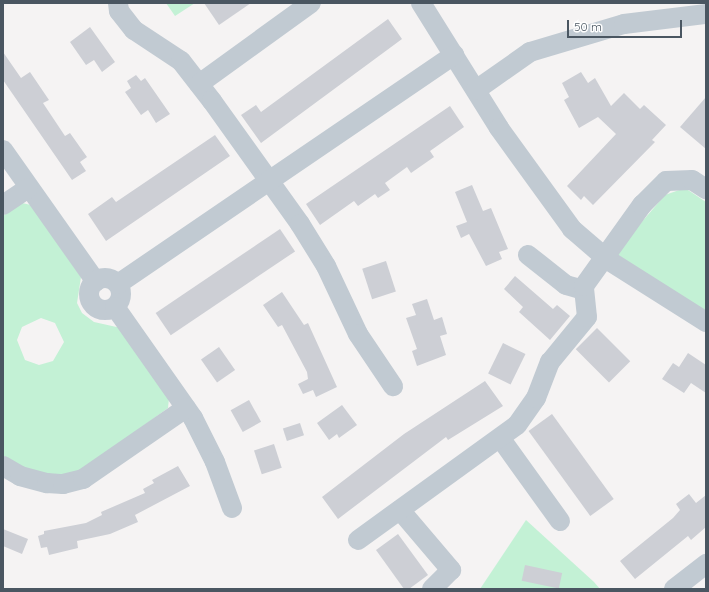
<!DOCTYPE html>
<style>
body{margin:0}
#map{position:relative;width:709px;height:592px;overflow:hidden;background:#f5f3f3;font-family:Quicksand,sans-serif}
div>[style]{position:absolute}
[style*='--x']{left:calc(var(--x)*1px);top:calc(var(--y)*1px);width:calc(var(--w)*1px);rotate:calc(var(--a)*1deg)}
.green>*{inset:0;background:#c3f1d5}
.building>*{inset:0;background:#cdcfd5;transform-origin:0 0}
.minor>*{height:20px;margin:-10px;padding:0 10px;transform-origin:10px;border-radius:10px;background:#c1cad2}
.minor>.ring{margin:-10px;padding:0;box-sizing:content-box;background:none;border:20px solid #c1cad2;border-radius:50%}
span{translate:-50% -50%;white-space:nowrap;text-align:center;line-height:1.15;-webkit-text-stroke:3px #fff;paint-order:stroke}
.frame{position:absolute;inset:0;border:4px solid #4a5661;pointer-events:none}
.scale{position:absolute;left:567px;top:20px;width:115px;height:18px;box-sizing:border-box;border:2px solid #4a5661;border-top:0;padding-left:5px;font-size:12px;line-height:14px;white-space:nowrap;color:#4a5661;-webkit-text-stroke:3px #fff;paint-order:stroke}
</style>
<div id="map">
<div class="green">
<div style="clip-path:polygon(166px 3px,195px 3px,175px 16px)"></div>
<div style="clip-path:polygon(685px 188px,706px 202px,706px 314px,615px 253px,665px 195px)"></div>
<div style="clip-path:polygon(evenodd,22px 203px,31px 205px,81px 277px,77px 303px,82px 313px,94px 322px,121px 328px,169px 398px,168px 408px,84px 469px,63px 476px,41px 475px,15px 465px,3px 455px,3px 216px,22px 203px,41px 318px,55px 323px,64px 342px,53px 361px,39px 365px,25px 360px,17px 340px,22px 327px,41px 318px)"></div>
<div style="clip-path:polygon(526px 520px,594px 582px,600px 589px,480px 589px)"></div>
</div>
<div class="building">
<div style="clip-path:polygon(204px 3px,251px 3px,219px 25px)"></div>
<div style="clip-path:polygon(388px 19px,402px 39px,261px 143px,241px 115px,256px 105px,261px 112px)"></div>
<div style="clip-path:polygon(90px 27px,115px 62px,102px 72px,94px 60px,86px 65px,70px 42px)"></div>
<div style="clip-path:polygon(3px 52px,21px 78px,30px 72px,49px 100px,43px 103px,65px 136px,70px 133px,87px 157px,80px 162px,86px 171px,72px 180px,3px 80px)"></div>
<div style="clip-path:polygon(581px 72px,588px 83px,595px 78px,611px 106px,624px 93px,640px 109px,644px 105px,666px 125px,652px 140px,655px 142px,593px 205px,584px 196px,581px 200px,567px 186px,616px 134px,598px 117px,579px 128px,564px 100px,569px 97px,562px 83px)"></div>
<div style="clip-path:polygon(136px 75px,141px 81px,145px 78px,170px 114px,156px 123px,148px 110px,141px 115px,125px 92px,131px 88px,127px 81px)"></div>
<div style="clip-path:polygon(706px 97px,706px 149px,680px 127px)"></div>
<div style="clip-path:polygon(450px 106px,464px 127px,430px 151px,434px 157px,411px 173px,407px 167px,385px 183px,390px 190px,378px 198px,375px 194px,358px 206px,354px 201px,320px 225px,306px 204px)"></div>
<div style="clip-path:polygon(215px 135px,230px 156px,106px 241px,88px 214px,112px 197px,116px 202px)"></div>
<div style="clip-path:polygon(472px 185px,483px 211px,491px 208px,508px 249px,499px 252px,502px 259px,486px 266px,469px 234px,461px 238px,456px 226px,467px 222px,455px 192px)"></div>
<div style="left:280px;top:229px;width:27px;height:150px;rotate:56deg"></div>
<div style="left:386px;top:261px;width:32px;height:25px;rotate:72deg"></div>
<div style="clip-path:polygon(515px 276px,553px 309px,557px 305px,570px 316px,550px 340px,519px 312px,523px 307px,504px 289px)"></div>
<div style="clip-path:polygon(282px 292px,304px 325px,308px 323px,337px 387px,316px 397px,313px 390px,303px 394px,298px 384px,308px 379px,307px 372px,282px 325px,278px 327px,263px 305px)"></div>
<div style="clip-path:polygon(427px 299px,434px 320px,442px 317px,447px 334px,440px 336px,446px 355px,417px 366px,412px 351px,417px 349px,406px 318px,416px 315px,412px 304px)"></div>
<div style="left:597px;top:328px;width:47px;height:30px;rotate:45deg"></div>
<div style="left:503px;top:343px;width:25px;height:34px;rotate:26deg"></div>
<div style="left:219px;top:347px;width:28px;height:22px;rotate:55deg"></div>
<div style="clip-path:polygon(688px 353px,706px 365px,706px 393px,691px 383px,684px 393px,662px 379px,673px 363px,679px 367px)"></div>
<div style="clip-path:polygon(485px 381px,503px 406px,448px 440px,446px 437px,338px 519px,322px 497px,404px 434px)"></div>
<div style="left:249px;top:400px;width:25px;height:21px;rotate:61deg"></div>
<div style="clip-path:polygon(342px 405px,357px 425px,339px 438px,337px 434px,329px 440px,317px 423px)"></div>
<div style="left:552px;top:414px;width:105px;height:29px;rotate:54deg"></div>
<div style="left:300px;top:423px;width:13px;height:18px;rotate:72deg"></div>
<div style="left:274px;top:444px;width:25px;height:21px;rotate:72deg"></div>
<div style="clip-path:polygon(178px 466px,190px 486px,135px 515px,138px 522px,110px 534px,77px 541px,78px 548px,49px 555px,47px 547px,41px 548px,38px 536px,44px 534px,44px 531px,86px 523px,102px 515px,101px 512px,145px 493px,143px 489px,154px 483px,152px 480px)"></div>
<div style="clip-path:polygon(689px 494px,696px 503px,706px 495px,706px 527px,691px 540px,688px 536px,635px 579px,620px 561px,673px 518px,680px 510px,676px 504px)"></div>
<div style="clip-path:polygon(3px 529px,28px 539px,22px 554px,3px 546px)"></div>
<div style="clip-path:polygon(398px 534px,428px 575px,409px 589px,404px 589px,376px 550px)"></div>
<div style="left:525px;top:565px;width:38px;height:16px;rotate:12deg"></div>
</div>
<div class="minor">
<div style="--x:118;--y:3;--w:8;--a:83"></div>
<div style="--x:119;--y:11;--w:24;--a:52"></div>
<div style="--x:134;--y:30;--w:56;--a:33.4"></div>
<div style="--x:181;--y:61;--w:51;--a:52.2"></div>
<div style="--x:212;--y:101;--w:151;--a:54.4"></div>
<div style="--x:300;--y:224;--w:49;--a:58.2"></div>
<div style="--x:326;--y:266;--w:75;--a:64.8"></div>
<div style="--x:358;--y:334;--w:63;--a:56.1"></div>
<div style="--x:421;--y:3;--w:147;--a:58"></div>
<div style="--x:499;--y:128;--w:125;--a:54.1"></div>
<div style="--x:572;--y:229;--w:48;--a:40.7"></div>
<div style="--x:608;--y:260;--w:116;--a:32.3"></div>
<div style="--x:199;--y:84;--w:138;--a:-35.9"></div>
<div style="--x:476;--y:90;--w:66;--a:-35.1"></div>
<div style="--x:530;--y:52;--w:98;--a:-16.6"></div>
<div style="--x:624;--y:24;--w:83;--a:-7"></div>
<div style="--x:3;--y:150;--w:161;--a:54.8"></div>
<div style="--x:3;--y:205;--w:30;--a:-34"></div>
<div style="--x:528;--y:255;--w:48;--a:38.3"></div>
<div style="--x:566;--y:285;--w:18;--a:16"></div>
<div class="ring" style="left:89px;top:278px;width:12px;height:12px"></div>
<div style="--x:118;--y:284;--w:407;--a:-34.3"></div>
<div style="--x:115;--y:307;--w:136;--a:54.9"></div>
<div style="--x:193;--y:418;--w:49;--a:63.4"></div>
<div style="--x:215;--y:462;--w:49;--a:69.7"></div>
<div style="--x:501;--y:439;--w:101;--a:54.3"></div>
<div style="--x:3;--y:466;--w:20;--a:30"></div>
<div style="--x:20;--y:476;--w:28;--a:15"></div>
<div style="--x:47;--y:483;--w:16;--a:4"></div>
<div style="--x:63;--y:484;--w:21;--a:-14"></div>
<div style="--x:83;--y:479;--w:125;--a:-34.6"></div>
<div style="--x:400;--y:510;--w:79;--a:49.6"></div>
<div style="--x:451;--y:570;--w:27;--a:135"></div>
<div style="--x:358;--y:540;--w:196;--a:-35.9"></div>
<div style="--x:517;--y:425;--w:33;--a:-55"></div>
<div style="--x:536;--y:398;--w:39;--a:-69"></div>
<div style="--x:550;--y:362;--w:58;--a:-50.6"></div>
<div style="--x:587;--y:317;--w:31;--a:-96"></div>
<div style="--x:584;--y:286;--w:100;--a:-54.4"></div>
<div style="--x:642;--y:205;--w:34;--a:-45"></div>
<div style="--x:666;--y:181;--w:26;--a:-2"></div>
<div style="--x:692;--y:180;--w:17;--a:33"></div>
<div style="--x:674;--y:589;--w:41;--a:-38"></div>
</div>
<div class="frame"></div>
<div class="scale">50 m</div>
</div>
